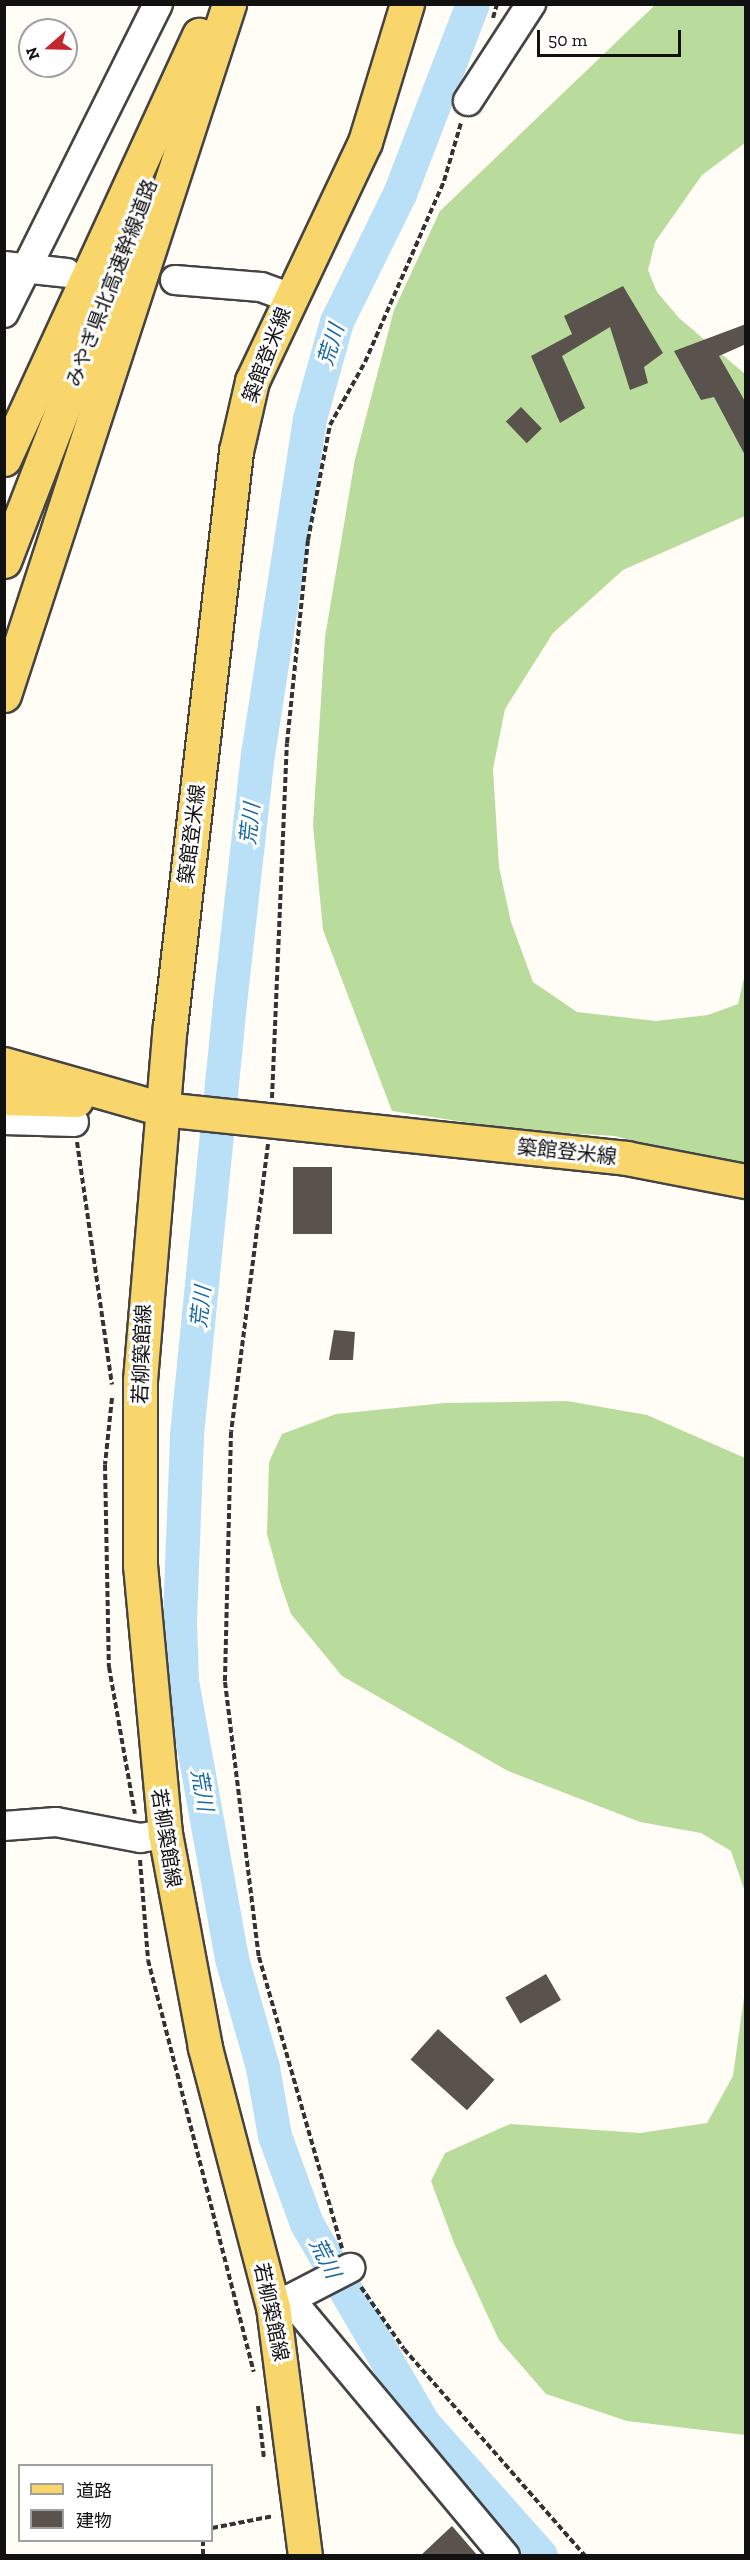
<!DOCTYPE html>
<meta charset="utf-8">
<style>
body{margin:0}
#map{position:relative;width:750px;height:2560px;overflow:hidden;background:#fffdf5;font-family:"Zilla Slab","Noto Sans JP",serif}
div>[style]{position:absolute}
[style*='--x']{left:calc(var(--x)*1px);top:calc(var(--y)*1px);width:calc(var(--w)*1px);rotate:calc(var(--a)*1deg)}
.forest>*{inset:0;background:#b9dc9c}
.river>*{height:34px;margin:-17px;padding:0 17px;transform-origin:17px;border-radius:17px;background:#b9e0f7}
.building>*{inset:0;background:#5a524d;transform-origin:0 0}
.path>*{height:4px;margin-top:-2px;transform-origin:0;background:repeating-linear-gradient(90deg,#333 0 6px,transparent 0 9px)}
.roads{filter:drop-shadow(2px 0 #444) drop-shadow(-2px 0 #444) drop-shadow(0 2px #444) drop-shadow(0 -2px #444)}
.minor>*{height:28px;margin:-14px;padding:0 14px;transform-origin:14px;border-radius:14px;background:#fff}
.major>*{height:33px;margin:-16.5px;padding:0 16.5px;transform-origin:16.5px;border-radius:16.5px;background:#f9d66b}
span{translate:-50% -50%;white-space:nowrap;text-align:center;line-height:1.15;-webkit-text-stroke:6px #fff;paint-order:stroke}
.street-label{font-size:20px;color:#111}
.water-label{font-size:21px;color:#1768a6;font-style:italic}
.frame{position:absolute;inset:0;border:6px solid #111;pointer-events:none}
.legend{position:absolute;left:18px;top:2464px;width:195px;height:78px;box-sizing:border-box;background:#fff;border:2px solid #a0a0a0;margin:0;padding:8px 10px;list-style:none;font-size:18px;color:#111}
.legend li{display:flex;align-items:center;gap:12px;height:30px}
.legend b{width:30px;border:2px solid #a0a0a0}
.north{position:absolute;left:18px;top:18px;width:60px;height:60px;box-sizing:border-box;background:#fff;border:2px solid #a0a0a0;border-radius:50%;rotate:250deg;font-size:16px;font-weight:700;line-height:24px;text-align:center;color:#111}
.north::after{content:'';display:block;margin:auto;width:21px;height:27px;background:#c4262e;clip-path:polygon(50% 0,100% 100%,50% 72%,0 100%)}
.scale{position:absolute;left:537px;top:30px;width:144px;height:27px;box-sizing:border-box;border:3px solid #111;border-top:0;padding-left:8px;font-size:18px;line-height:21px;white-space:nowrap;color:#111;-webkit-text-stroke:4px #fff;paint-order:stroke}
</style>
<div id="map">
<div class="forest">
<div style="clip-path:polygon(655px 5px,745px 5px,745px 143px,702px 175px,655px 242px,648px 270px,657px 292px,679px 318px,745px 374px,745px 516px,623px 570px,553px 633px,505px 709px,493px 769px,499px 867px,511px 922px,533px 982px,577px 1012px,656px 1021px,708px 1015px,738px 1004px,745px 974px,745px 1169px,615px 1136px,516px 1130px,392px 1111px,323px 930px,313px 825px,325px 637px,355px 459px,394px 310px,440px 211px)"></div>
<div style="clip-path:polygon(567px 1401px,647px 1415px,745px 1458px,745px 1892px,731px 1851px,701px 1833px,640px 1822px,508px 1771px,342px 1676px,291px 1614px,281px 1585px,267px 1534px,269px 1462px,282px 1434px,336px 1414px,445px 1403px)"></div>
<div style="clip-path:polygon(745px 1990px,745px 2435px,627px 2421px,546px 2394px,499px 2340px,454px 2243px,431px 2181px,445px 2153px,510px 2124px,640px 2133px,707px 2123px,733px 2076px)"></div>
</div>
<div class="river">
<div style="--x:473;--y:4;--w:204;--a:111"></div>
<div style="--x:400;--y:194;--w:143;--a:116.2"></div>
<div style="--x:337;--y:322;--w:101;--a:105.6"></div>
<div style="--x:310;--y:419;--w:339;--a:98.8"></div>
<div style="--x:258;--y:754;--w:252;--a:96.4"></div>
<div style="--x:230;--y:1004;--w:435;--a:95.7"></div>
<div style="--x:187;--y:1437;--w:186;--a:92.2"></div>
<div style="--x:180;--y:1623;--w:58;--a:88"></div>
<div style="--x:182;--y:1681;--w:282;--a:79.8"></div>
<div style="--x:232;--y:1959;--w:113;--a:74.1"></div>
<div style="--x:263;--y:2068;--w:69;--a:80"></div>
<div style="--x:275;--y:2136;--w:94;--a:70"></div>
<div style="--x:307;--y:2224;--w:232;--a:59.7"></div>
<div style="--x:424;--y:2424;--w:176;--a:48.4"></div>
</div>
<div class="building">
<div style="clip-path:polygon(623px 286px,663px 353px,644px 367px,648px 383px,630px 390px,610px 327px,562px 356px,585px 408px,560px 423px,531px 356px,572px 334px,564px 316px)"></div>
<div style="clip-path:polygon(746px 324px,746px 344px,719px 356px,746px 403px,746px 457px,714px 397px,701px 400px,674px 351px)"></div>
<div style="left:521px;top:407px;width:30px;height:21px;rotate:46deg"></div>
<div style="left:293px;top:1167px;width:39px;height:67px"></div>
<div style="clip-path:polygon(334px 1330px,355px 1332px,353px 1360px,329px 1360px)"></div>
<div style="left:546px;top:1974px;width:30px;height:47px;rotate:60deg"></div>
<div style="left:438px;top:2029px;width:76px;height:41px;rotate:42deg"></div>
<div style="clip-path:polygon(452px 2526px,478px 2556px,420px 2556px)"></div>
</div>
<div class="path">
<div style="--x:493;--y:18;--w:15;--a:-74"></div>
<div style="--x:272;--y:1098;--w:355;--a:-87.6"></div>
<div style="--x:287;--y:743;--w:204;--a:-84.1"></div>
<div style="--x:308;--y:540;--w:117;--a:-79.2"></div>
<div style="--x:330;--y:425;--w:72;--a:-60.9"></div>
<div style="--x:365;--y:362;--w:197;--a:-66.4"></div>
<div style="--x:444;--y:181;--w:60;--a:-73.7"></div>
<div style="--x:77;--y:1142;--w:245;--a:81.8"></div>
<div style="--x:268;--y:1144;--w:290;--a:97.3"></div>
<div style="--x:231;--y:1432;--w:250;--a:91.4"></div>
<div style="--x:225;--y:1682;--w:277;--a:83"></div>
<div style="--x:259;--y:1957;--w:303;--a:74.1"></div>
<div style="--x:112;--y:1398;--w:67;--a:96"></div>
<div style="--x:105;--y:1465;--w:202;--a:88.9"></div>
<div style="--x:109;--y:1667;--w:149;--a:80"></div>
<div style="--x:140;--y:1860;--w:100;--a:85.4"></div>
<div style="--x:148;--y:1960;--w:425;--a:75.6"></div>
<div style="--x:361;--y:2287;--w:75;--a:55.3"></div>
<div style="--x:404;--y:2349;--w:275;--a:48.8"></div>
<div style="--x:258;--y:2406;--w:53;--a:83.5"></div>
<div style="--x:212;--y:2528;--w:63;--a:-11"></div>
<div style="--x:203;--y:2540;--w:16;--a:90"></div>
</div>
<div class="roads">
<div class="minor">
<div style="--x:468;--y:101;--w:116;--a:-57"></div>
<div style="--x:4;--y:266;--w:63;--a:6.3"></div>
<div style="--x:175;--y:280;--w:86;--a:4.7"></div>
<div style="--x:261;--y:287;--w:30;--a:20"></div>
<div style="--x:4;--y:313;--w:345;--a:-63.5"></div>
<div style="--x:4;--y:1120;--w:70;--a:1.6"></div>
<div style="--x:4;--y:1826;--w:52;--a:-4.4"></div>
<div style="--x:56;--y:1822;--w:86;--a:10.8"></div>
<div style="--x:140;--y:1838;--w:25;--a:-9"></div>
<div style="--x:290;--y:2299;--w:68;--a:-27.3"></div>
<div style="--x:273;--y:2307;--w:19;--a:-25"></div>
<div style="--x:290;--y:2299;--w:335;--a:50.1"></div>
</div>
<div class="major">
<div style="--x:4;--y:459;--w:467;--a:-65.3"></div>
<div style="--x:4;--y:561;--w:358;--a:-68.9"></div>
<div style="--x:4;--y:695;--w:727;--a:-71.96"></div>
<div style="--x:4;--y:1064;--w:164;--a:15.9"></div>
<div style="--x:162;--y:1109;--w:467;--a:6"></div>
<div style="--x:626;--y:1158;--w:122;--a:10.9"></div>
<div style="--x:4;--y:1098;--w:72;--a:1.6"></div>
<div style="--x:305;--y:2556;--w:251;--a:-97.3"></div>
<div style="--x:273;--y:2307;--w:269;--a:-104.7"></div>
<div style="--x:205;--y:2047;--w:217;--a:-100.6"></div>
<div style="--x:165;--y:1834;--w:270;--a:-95.3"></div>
<div style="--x:140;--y:1565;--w:185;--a:-90"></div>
<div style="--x:140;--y:1380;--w:355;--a:-85.2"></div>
<div style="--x:170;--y:1026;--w:579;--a:-83.45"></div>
<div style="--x:236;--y:451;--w:72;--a:-77.1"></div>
<div style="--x:252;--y:381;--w:264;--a:-64.7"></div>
<div style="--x:365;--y:142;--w:144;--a:-73.1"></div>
</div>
</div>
<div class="street-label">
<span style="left:112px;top:283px;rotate:-69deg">みやぎ県北高速幹線道路</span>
<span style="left:267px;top:355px;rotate:-69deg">築館登米線</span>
<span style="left:192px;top:834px;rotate:-83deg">築館登米線</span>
<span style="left:567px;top:1152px;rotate:6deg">築館登米線</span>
<span style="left:142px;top:1354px;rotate:-88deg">若柳築館線</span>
<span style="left:166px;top:1838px;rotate:81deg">若柳築館線</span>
<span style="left:271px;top:2312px;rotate:78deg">若柳築館線</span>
</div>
<div class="water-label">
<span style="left:331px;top:345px;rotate:-73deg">荒川</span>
<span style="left:250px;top:824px;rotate:-84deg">荒川</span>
<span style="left:201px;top:1307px;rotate:-84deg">荒川</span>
<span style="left:202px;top:1790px;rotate:80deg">荒川</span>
<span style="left:325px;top:2258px;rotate:63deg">荒川</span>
</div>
<div class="frame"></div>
<ul class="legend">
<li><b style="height:8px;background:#f9d66b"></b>道路</li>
<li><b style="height:16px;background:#5a524d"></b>建物</li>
</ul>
<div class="north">N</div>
<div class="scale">50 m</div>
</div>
